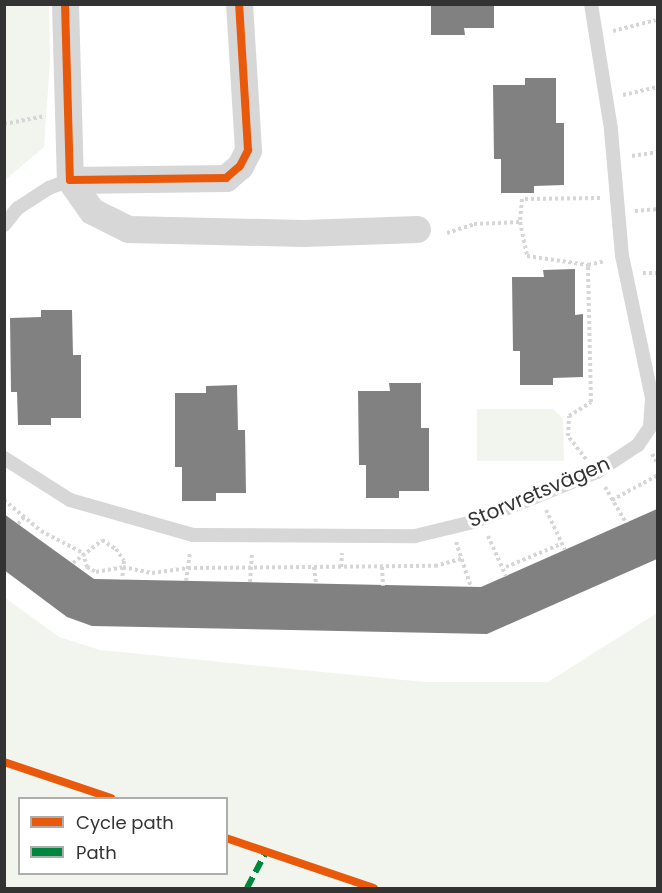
<!DOCTYPE html>
<meta charset="utf-8">
<style>
body{margin:0}
#map{position:relative;width:662px;height:893px;overflow:hidden;background:#fff;font-family:Poppins,sans-serif}
div>[style]{position:absolute}
[style*='--x']{left:calc(var(--x)*1px);top:calc(var(--y)*1px);width:calc(var(--w)*1px);rotate:calc(var(--a)*1deg)}
.green>*{inset:0;background:#f1f5ed}
.building>*{inset:0;background:#818181}
.path>*{height:4px;margin-top:-2px;transform-origin:0;background:repeating-linear-gradient(90deg,#d6d6d6 0 3px,transparent 0 6px)}
.lane>*{height:14px;margin:-7px;padding:0 7px;transform-origin:7px;border-radius:7px;background:#d7d7d7}
.street>*{height:27px;margin:-13.5px;padding:0 13.5px;transform-origin:13.5px;border-radius:13.5px;background:#d7d7d7}
.quiet>*{height:6px;margin-top:-3px;transform-origin:0;background:repeating-linear-gradient(90deg,#00873e 0 12px,transparent 0 18px)}
.cycleway>*{height:8px;margin:-4px;padding:0 4px;transform-origin:4px;border-radius:4px;background:#e8590c}
span{translate:-50% -50%;white-space:nowrap;text-align:center;line-height:1.15;-webkit-text-stroke:6px #fff;paint-order:stroke}
.street-label{font-size:20px;color:#333}
.frame{position:absolute;inset:0;border:6px solid #333;pointer-events:none}
.legend{position:absolute;left:18px;top:797px;width:210px;height:78px;box-sizing:border-box;background:#fff;border:2px solid #adadad;margin:0;padding:8px 10px;list-style:none;font-size:18px;color:#333}
.legend li{display:flex;align-items:center;gap:12px;height:30px}
.legend b{width:30px;border:2px solid #adadad}
</style>
<div id="map">
<div class="green">
<div style="clip-path:polygon(5px 4px,49px 5px,50px 61px,44px 147px,5px 180px)"></div>
<div style="clip-path:polygon(477px 409px,553px 409px,563px 418px,564px 461px,477px 461px)"></div>
<div style="clip-path:polygon(evenodd,4px 597px,59px 637px,100px 650px,424px 682px,548px 682px,657px 613px,657px 888px,5px 888px,4px 597px,226px 798px,226px 874px,20px 874px,20px 798px,226px 798px)"></div>
</div>
<div class="building">
<div style="clip-path:polygon(431px 4px,494px 4px,494px 28px,464px 28px,465px 35px,431px 35px)"></div>
<div style="clip-path:polygon(525px 78px,556px 78px,556px 123px,564px 123px,564px 185px,534px 186px,534px 193px,501px 193px,501px 159px,494px 159px,493px 85px,525px 85px)"></div>
<div style="clip-path:polygon(575px 269px,575px 315px,583px 314px,583px 377px,553px 378px,553px 385px,520px 385px,520px 351px,513px 351px,512px 277px,544px 277px,543px 270px)"></div>
<div style="clip-path:polygon(41px 310px,72px 310px,73px 355px,81px 355px,81px 418px,51px 418px,51px 425px,18px 425px,17px 392px,11px 392px,10px 318px,41px 317px)"></div>
<div style="clip-path:polygon(389px 383px,421px 383px,421px 428px,429px 428px,429px 491px,399px 491px,399px 498px,366px 498px,366px 465px,359px 465px,358px 391px,390px 391px)"></div>
<div style="clip-path:polygon(237px 385px,238px 430px,245px 430px,246px 493px,216px 493px,216px 501px,182px 501px,182px 467px,175px 467px,175px 393px,206px 393px,206px 386px)"></div>
<div style="clip-path:polygon(657px 509px,657px 559px,487px 634px,92px 626px,67px 617px,4px 570px,4px 514px,94px 579px,481px 587px)"></div>
</div>
<div class="path">
<div style="--x:613;--y:31;--w:44;--a:-14.3"></div>
<div style="--x:623;--y:95;--w:36;--a:-13"></div>
<div style="--x:4;--y:124;--w:42;--a:-11"></div>
<div style="--x:632;--y:156;--w:26;--a:-9"></div>
<div style="--x:600;--y:198;--w:78;--a:179.3"></div>
<div style="--x:522;--y:199;--w:23;--a:95"></div>
<div style="--x:520;--y:222;--w:35;--a:78"></div>
<div style="--x:527;--y:256;--w:62;--a:8.4"></div>
<div style="--x:588;--y:265;--w:17;--a:-13"></div>
<div style="--x:635;--y:211;--w:23;--a:-5"></div>
<div style="--x:447;--y:233;--w:28;--a:-18"></div>
<div style="--x:474;--y:224;--w:46;--a:-2.5"></div>
<div style="--x:643;--y:273;--w:15;--a:0"></div>
<div style="--x:652;--y:454;--w:12;--a:59"></div>
<div style="--x:586;--y:459;--w:29;--a:-128"></div>
<div style="--x:568;--y:436;--w:20;--a:-87"></div>
<div style="--x:569;--y:416;--w:26;--a:-32"></div>
<div style="--x:591;--y:402;--w:137;--a:-91.3"></div>
<div style="--x:605;--y:487;--w:42;--a:59.7"></div>
<div style="--x:4;--y:500;--w:48;--a:40"></div>
<div style="--x:41;--y:531;--w:47;--a:27.6"></div>
<div style="--x:83;--y:553;--w:15;--a:74"></div>
<div style="--x:87;--y:567;--w:10;--a:29"></div>
<div style="--x:96;--y:572;--w:27;--a:-10"></div>
<div style="--x:123;--y:567;--w:30;--a:12"></div>
<div style="--x:152;--y:573;--w:36;--a:-8"></div>
<div style="--x:188;--y:568;--w:247;--a:-0.5"></div>
<div style="--x:435;--y:566;--w:27;--a:-15"></div>
<div style="--x:612;--y:500;--w:52;--a:-28.5"></div>
<div style="--x:546;--y:510;--w:44;--a:64.6"></div>
<div style="--x:18;--y:524;--w:9;--a:-49"></div>
<div style="--x:488;--y:536;--w:44;--a:65.8"></div>
<div style="--x:456;--y:542;--w:47;--a:71.6"></div>
<div style="--x:73;--y:563;--w:37;--a:-38"></div>
<div style="--x:102;--y:540;--w:17;--a:33"></div>
<div style="--x:116;--y:549;--w:14;--a:56"></div>
<div style="--x:124;--y:561;--w:19;--a:96"></div>
<div style="--x:314;--y:567;--w:17;--a:83"></div>
<div style="--x:341;--y:567;--w:14;--a:-86"></div>
<div style="--x:382;--y:567;--w:19;--a:87"></div>
<div style="--x:506;--y:567;--w:60;--a:-22.7"></div>
<div style="--x:186;--y:581;--w:30;--a:-82"></div>
<div style="--x:250;--y:582;--w:29;--a:-86"></div>
<div style="--x:4;--y:762;--w:113;--a:18.6"></div>
<div style="--x:226;--y:838;--w:156;--a:18.7"></div>
</div>
<div class="lane">
<div style="--x:4;--y:225;--w:22;--a:-51"></div>
<div style="--x:18;--y:208;--w:37;--a:-33"></div>
<div style="--x:49;--y:188;--w:22;--a:-21"></div>
<div style="--x:4;--y:458;--w:78;--a:32.5"></div>
<div style="--x:70;--y:500;--w:128;--a:15.9"></div>
<div style="--x:193;--y:535;--w:222;--a:0.3"></div>
<div style="--x:415;--y:536;--w:60;--a:-13.6"></div>
<div style="--x:473;--y:522;--w:134;--a:-22"></div>
<div style="--x:597;--y:472;--w:49;--a:-33.4"></div>
<div style="--x:638;--y:445;--w:22;--a:-56"></div>
<div style="--x:650;--y:427;--w:29;--a:-86"></div>
<div style="--x:652;--y:398;--w:145;--a:-101.9"></div>
<div style="--x:622;--y:256;--w:127;--a:-95"></div>
<div style="--x:611;--y:129;--w:127;--a:-99.1"></div>
</div>
<div class="street">
<div style="--x:65;--y:4;--w:176;--a:88.4"></div>
<div style="--x:70;--y:180;--w:156;--a:-0.7"></div>
<div style="--x:226;--y:178;--w:18;--a:-41"></div>
<div style="--x:240;--y:166;--w:18;--a:-63"></div>
<div style="--x:248;--y:150;--w:146;--a:-93.5"></div>
<div style="--x:70;--y:180;--w:38;--a:55"></div>
<div style="--x:92;--y:211;--w:40;--a:26.6"></div>
<div style="--x:128;--y:229;--w:175;--a:1.3"></div>
<div style="--x:303;--y:233;--w:114;--a:-2"></div>
</div>
<div class="quiet">
<div style="--x:247;--y:888;--w:41;--a:-62.2"></div>
</div>
<div class="cycleway">
<div style="--x:65;--y:4;--w:176;--a:88.4"></div>
<div style="--x:70;--y:180;--w:156;--a:-0.7"></div>
<div style="--x:226;--y:178;--w:18;--a:-41"></div>
<div style="--x:240;--y:166;--w:18;--a:-63"></div>
<div style="--x:248;--y:150;--w:146;--a:-93.5"></div>
<div style="--x:4;--y:762;--w:113;--a:18.6"></div>
<div style="--x:226;--y:838;--w:156;--a:18.7"></div>
</div>
<div class="street-label">
<span style="left:539px;top:492px;rotate:-23deg">Storvretsvägen</span>
</div>
<div class="frame"></div>
<ul class="legend">
<li><b style="height:8px;background:#e8590c"></b>Cycle path</li>
<li><b style="height:8px;background:#00873e"></b>Path</li>
</ul>
</div>
